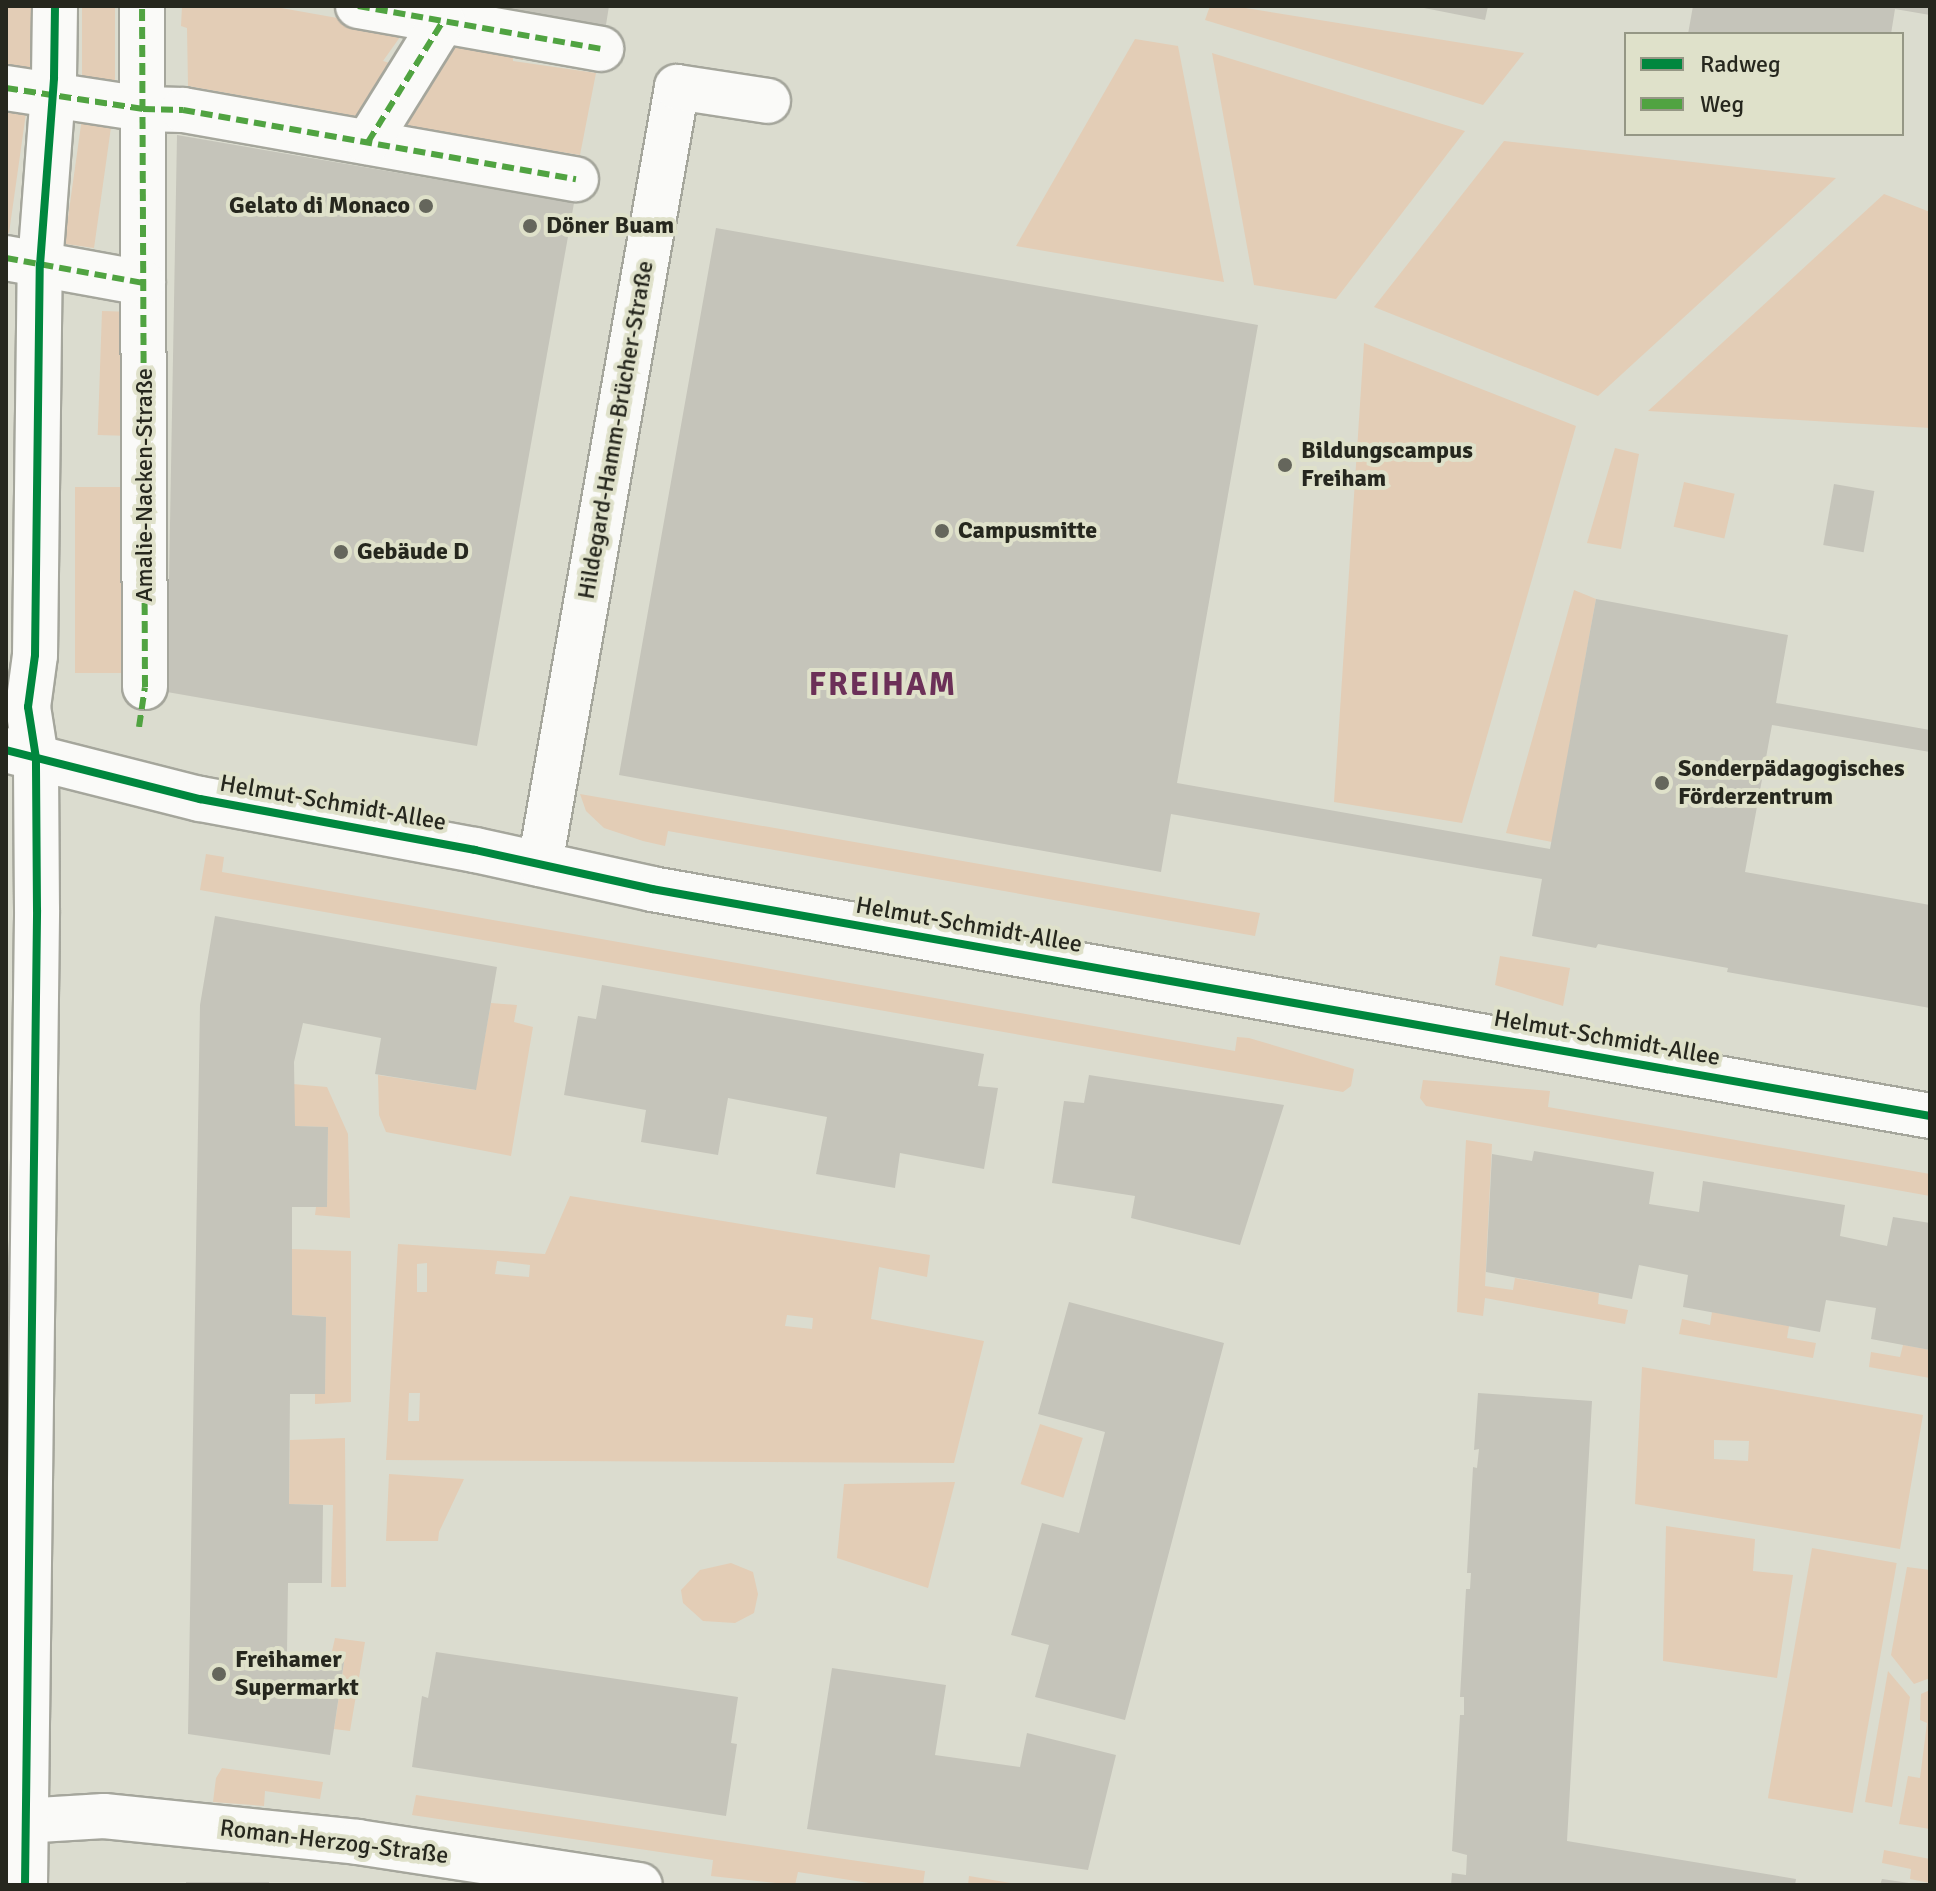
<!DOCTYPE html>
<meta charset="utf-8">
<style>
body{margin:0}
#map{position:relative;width:1936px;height:1891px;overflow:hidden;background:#dbdccf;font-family:Signika,sans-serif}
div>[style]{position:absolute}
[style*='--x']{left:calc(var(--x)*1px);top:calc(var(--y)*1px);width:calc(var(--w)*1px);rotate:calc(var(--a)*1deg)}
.green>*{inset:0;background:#e3cdb6;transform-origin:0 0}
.building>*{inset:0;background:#c5c4ba;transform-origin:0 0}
.roads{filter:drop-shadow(2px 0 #a5a69c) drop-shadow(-2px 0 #a5a69c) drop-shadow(0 2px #a5a69c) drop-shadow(0 -2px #a5a69c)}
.minor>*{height:44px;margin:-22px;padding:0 22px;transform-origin:22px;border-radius:22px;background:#fafaf8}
.quiet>*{height:6px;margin-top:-3px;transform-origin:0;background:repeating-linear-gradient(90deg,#50a341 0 12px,transparent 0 18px)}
.cycleway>*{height:8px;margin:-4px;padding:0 4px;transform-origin:4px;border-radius:4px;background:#00873e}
.dots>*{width:22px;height:22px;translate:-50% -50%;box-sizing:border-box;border:4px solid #dfe1ca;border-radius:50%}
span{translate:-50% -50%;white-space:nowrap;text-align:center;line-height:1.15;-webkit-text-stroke:8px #dfe1ca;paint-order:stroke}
.poi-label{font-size:24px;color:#26271e;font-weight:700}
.right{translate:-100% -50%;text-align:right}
.left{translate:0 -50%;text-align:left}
.street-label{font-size:24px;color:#26271e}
.district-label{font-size:32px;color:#6c3058;font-weight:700;letter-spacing:2px}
.frame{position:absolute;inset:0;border:8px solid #26271e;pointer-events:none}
.legend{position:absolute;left:1624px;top:32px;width:280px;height:104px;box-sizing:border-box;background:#dfe1ca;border:2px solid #959785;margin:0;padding:10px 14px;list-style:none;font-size:24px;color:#26271e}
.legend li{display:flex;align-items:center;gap:16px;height:40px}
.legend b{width:40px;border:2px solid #959785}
</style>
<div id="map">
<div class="green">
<div style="left:6px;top:6px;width:25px;height:65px"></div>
<div style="left:82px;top:6px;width:33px;height:77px"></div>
<div style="clip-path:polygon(182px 6px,270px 6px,405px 30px,383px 61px,393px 64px,361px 117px,188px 86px,187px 28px,181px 26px)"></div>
<div style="clip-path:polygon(1210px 6px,1233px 6px,1524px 53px,1483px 105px,1205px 20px)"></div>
<div style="clip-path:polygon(1135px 39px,1178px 46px,1224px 282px,1016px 246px)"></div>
<div style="clip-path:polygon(455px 42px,513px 53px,513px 61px,596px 73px,580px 155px,398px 126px)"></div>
<div style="clip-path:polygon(1212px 53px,1465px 131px,1336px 299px,1254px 285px)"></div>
<div style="clip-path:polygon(6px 103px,27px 106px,9px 233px,6px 232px)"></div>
<div style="left:82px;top:118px;width:30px;height:127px;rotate:8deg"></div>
<div style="clip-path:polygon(1504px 141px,1836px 178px,1598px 396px,1374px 307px)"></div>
<div style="clip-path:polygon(1884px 194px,1930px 212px,1930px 428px,1648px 411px)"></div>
<div style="left:102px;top:311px;width:25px;height:124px;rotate:2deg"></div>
<div style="clip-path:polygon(1364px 343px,1576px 426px,1462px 823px,1334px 802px)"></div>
<div style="clip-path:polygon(1615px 448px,1639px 454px,1621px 549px,1587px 543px)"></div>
<div style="left:1684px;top:482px;width:52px;height:46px;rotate:13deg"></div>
<div style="left:75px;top:487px;width:48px;height:186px"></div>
<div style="clip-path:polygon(1574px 590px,1596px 599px,1552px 842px,1506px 833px)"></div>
<div style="clip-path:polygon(580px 794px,1260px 913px,1255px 936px,668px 831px,665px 846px,643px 841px,604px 828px,586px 811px)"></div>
<div style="clip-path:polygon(206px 854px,224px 857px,222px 872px,1235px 1051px,1237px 1037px,1249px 1038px,1354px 1069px,1351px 1086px,1343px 1092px,200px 890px)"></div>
<div style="clip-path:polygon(1500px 956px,1570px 968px,1563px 1006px,1495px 985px)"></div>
<div style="clip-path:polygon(491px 1003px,517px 1005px,514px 1022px,533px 1027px,511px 1156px,386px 1132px,379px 1115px,378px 1075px,475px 1090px)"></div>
<div style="clip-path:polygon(1423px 1080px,1550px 1091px,1548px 1107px,1930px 1174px,1930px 1196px,1426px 1106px,1420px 1098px)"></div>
<div style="clip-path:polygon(293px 1084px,327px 1087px,348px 1134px,350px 1218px,315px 1215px,316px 1207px,327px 1207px,328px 1127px,295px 1126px)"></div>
<div style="clip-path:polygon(1466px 1140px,1492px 1144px,1485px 1286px,1513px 1290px,1515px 1278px,1599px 1293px,1598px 1304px,1628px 1310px,1625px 1324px,1485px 1298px,1483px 1316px,1457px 1312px)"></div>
<div style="clip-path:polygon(evenodd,570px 1196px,930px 1255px,927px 1277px,879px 1267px,871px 1319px,984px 1341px,954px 1463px,386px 1460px,398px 1244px,545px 1254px,570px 1196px,497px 1261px,530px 1265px,529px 1277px,495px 1274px,497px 1261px,570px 1196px,427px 1263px,427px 1292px,417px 1292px,417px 1264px,427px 1263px,570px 1196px,787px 1315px,813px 1318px,812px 1329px,785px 1326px,787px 1315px,570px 1196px,409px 1393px,420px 1393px,419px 1421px,408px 1421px,409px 1393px)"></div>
<div style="clip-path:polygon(292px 1249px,351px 1251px,351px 1402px,315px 1404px,315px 1394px,325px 1394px,326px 1317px,292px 1315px)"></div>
<div style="clip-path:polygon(1712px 1312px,1789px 1326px,1787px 1338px,1816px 1343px,1813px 1358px,1679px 1334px,1682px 1319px,1710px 1325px)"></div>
<div style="clip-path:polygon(1903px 1345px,1930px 1350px,1930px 1378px,1869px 1367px,1871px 1352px,1900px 1357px)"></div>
<div style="clip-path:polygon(evenodd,1642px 1367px,1923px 1415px,1900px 1549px,1635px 1504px,1642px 1367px,1714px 1440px,1749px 1441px,1748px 1461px,1714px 1459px,1714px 1440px)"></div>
<div style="left:1040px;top:1424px;width:45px;height:63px;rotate:18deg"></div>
<div style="clip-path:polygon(345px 1438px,346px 1587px,331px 1587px,333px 1505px,289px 1504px,290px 1440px)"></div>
<div style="clip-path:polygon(389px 1474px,464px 1479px,439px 1532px,438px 1541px,386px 1541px)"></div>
<div style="clip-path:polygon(955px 1482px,928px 1588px,837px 1558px,844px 1484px)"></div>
<div style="clip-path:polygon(1666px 1526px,1755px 1539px,1753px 1571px,1793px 1575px,1777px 1678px,1663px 1661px)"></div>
<div style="left:1812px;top:1548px;width:86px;height:254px;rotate:10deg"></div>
<div style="clip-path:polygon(731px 1563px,753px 1572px,758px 1594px,754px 1613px,735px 1623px,703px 1621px,683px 1603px,681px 1590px,700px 1570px)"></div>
<div style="clip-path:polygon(1907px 1567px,1930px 1570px,1930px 1678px,1914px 1684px,1891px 1655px)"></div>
<div style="clip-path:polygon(335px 1638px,365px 1642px,350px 1731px,334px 1729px,344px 1663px,330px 1660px)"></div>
<div style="clip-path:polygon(1888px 1671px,1910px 1697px,1892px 1807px,1865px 1802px)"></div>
<div style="clip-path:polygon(1930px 1690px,1930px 1829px,1899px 1824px,1908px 1776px,1920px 1778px,1927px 1723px,1920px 1720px,1921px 1694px)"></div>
<div style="clip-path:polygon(222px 1768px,323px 1782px,320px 1799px,265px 1791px,264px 1806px,213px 1802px,216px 1778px)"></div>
<div style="clip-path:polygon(416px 1795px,925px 1871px,923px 1885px,882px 1885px,798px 1872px,795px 1885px,711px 1876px,713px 1860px,412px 1815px)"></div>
<div style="clip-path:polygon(1884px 1850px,1930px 1859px,1930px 1883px,1910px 1879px,1911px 1869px,1882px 1863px)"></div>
<div style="clip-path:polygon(969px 1876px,1022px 1885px,968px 1885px)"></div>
</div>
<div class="building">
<div style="clip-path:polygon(470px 6px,609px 6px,605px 31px)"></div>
<div style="clip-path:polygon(1414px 6px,1488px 6px,1485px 20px)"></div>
<div style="clip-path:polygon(1693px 6px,1930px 6px,1930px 15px,1895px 9px,1891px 34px,1688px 34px)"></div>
<div style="clip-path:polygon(177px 135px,574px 203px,477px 746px,167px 692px)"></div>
<div style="clip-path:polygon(716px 228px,1258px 325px,1177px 783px,1550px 849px,1596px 599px,1788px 635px,1776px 703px,1930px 730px,1930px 752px,1772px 725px,1745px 872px,1930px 905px,1930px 1008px,1727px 972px,1728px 968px,1598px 944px,1596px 948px,1532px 936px,1542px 879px,1494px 871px,1171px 814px,1161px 872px,619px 775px)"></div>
<div style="left:1834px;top:484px;width:41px;height:62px;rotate:10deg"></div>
<div style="clip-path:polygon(215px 916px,497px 967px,476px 1090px,375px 1074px,381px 1038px,303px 1023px,294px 1062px,295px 1126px,328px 1127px,327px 1207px,292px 1207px,292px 1315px,326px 1317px,325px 1394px,290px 1394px,289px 1504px,323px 1505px,322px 1583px,288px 1583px,287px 1653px,344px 1662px,330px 1755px,188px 1734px,200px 1005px)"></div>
<div style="clip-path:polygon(602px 985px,984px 1054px,978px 1086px,998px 1088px,984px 1169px,900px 1153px,895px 1188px,816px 1174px,827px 1117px,728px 1098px,718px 1155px,641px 1142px,646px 1110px,564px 1095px,578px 1016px,596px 1019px)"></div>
<div style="clip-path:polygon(1089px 1075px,1284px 1105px,1240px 1245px,1131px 1218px,1135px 1196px,1052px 1183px,1064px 1101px,1084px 1103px)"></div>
<div style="clip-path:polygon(1534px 1151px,1654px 1172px,1649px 1204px,1699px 1212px,1703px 1181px,1845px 1205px,1840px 1236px,1887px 1246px,1893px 1217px,1930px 1223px,1930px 1350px,1871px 1339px,1876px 1308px,1826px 1300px,1820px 1332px,1683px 1307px,1688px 1275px,1639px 1265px,1632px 1299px,1486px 1272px,1492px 1154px,1532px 1161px)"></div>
<div style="clip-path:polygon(1069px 1302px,1224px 1343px,1125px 1720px,1035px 1697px,1049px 1645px,1011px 1635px,1042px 1523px,1079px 1533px,1105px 1432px,1038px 1414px)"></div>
<div style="clip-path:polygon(1478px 1393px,1592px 1401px,1567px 1841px,1796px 1879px,1795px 1885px,1451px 1885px,1452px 1873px,1466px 1875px,1467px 1855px,1452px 1851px,1460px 1715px,1464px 1715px,1464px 1697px,1460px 1697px,1466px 1589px,1470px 1589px,1471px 1573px,1467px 1573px,1473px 1467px,1477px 1468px,1479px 1449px,1474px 1450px)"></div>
<div style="clip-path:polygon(436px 1652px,738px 1697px,731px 1743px,737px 1744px,726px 1816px,412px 1767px,422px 1696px,428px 1698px)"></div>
<div style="clip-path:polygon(832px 1668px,946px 1685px,935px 1755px,1020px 1767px,1027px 1733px,1116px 1755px,1088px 1870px,807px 1829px)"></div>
<div style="clip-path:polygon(1882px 1879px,1909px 1883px,1909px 1885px,1880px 1885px)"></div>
<div style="left:186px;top:1882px;width:83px;height:3px"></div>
</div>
<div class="roads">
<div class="minor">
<div style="--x:142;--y:6;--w:681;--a:89.75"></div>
<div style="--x:358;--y:6;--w:247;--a:10"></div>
<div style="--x:6;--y:88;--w:139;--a:8.7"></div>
<div style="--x:143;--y:109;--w:40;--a:1.4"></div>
<div style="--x:183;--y:110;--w:399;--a:10"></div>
<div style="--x:368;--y:142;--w:142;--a:-58.2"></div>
<div style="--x:6;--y:258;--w:139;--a:10.3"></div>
<div style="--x:6;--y:750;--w:200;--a:14.2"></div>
<div style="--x:200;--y:799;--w:280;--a:10.5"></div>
<div style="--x:475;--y:850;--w:181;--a:12.4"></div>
<div style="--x:652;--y:889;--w:1298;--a:10.07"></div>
<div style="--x:540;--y:864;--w:789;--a:-80"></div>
<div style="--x:677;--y:87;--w:92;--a:8.7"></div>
<div style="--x:6;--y:1822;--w:98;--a:-3.5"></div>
<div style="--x:104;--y:1816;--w:255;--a:5.8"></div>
<div style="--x:358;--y:1842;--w:285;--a:8.7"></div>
<div style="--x:25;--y:1885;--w:975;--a:-89.29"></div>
<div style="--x:37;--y:910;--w:152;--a:-90.4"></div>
<div style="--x:36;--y:758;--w:52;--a:-98.9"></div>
<div style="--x:28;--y:707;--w:52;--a:-82.3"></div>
<div style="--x:35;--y:655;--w:390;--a:-89.3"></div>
<div style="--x:40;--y:265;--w:188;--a:-85.7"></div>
<div style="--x:54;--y:78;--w:72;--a:-89.2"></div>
</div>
</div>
<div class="quiet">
<div style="--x:358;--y:6;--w:247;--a:10"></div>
<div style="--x:6;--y:88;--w:139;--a:8.7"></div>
<div style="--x:143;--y:109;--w:40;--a:1.4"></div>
<div style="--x:183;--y:110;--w:399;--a:10"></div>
<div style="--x:368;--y:142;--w:142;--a:-58.2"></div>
<div style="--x:6;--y:258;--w:139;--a:10.3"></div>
<div style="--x:139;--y:727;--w:40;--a:-81.5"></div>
<div style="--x:145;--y:687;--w:681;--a:-90.25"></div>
</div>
<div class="cycleway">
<div style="--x:6;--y:750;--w:200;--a:14.2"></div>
<div style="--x:200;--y:799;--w:280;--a:10.5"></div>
<div style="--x:475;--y:850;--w:181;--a:12.4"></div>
<div style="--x:652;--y:889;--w:1298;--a:10.07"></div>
<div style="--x:25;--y:1885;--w:975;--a:-89.29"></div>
<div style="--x:37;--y:910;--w:152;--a:-90.4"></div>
<div style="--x:36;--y:758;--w:52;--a:-98.9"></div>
<div style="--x:28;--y:707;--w:52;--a:-82.3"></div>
<div style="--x:35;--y:655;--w:390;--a:-89.3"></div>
<div style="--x:40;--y:265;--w:188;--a:-85.7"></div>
<div style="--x:54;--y:78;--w:72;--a:-89.2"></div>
</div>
<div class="dots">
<div style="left:426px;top:206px;background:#65665c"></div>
<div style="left:530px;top:226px;background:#65665c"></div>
<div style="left:1285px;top:465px;background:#65665c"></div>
<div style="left:942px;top:531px;background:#65665c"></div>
<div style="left:341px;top:552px;background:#65665c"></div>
<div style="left:1662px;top:783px;background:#65665c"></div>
<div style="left:219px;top:1674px;background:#65665c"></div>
</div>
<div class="poi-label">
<span class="right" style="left:410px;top:206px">Gelato di Monaco</span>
<span class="left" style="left:546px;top:226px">Döner Buam</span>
<span class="left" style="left:1301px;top:465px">Bildungscampus<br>Freiham</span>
<span class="left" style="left:958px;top:531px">Campusmitte</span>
<span class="left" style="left:357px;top:552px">Gebäude D</span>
<span class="left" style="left:1678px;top:783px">Sonderpädagogisches<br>Förderzentrum</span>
<span class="left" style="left:235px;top:1674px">Freihamer<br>Supermarkt</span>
</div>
<div class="street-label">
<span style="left:616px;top:430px;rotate:-80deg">Hildegard-Hamm-Brücher-Straße</span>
<span style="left:145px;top:485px;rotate:-90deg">Amalie-Nacken-Straße</span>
<span style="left:333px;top:803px;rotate:10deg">Helmut-Schmidt-Allee</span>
<span style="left:969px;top:925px;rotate:10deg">Helmut-Schmidt-Allee</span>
<span style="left:1607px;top:1038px;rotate:10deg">Helmut-Schmidt-Allee</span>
<span style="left:334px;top:1842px;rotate:7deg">Roman-Herzog-Straße</span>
</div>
<div class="district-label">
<span style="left:883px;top:685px">FREIHAM</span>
</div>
<div class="frame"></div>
<ul class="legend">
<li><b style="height:10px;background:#00873e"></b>Radweg</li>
<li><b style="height:10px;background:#50a341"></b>Weg</li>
</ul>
</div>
